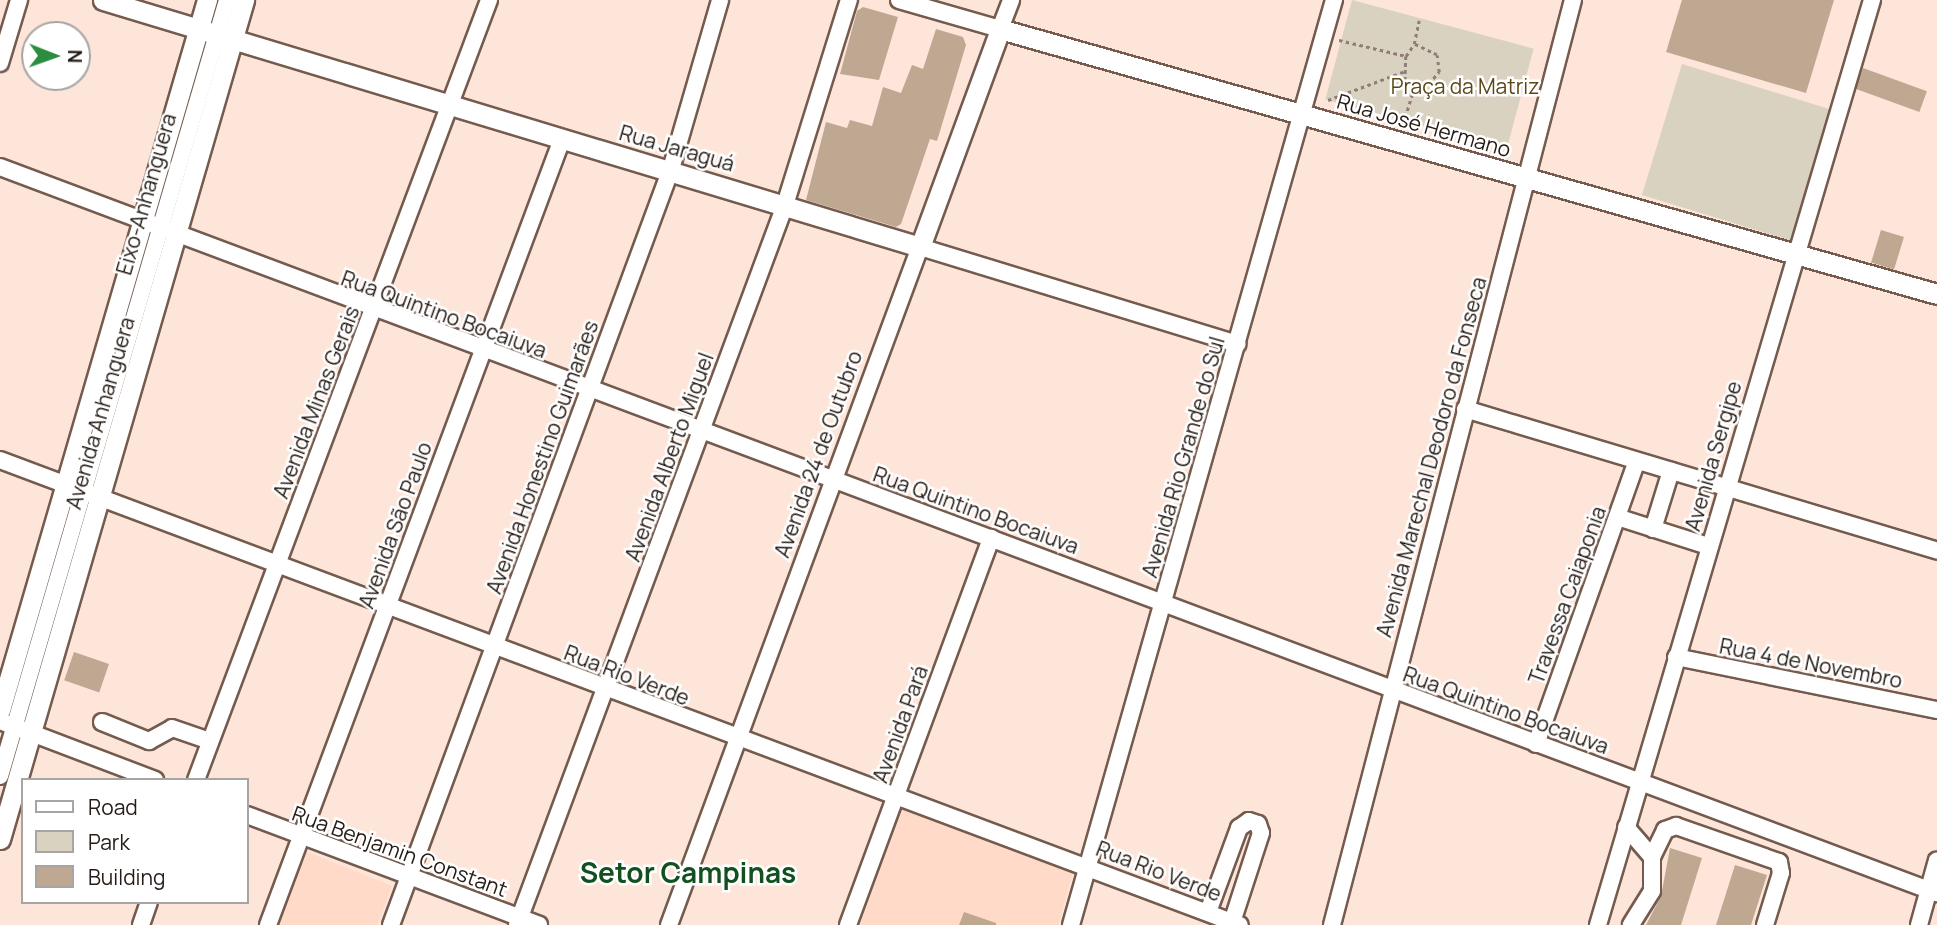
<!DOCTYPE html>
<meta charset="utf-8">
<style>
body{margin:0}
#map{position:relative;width:1937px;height:925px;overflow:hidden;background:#fde5da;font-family:Manrope,sans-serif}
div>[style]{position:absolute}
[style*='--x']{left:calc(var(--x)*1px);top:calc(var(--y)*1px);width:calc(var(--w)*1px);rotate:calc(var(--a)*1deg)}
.built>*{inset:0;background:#ffdac8}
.green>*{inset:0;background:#d9d2c0;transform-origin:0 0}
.building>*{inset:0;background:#bfa891;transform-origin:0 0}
.path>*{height:2.5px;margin-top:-1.25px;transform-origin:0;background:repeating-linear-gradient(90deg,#8f7e76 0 3.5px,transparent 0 7px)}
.roads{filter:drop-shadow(2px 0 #745b4e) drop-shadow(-2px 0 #745b4e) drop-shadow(0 2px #745b4e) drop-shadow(0 -2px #745b4e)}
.minor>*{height:16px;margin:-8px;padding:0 8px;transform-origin:8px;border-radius:8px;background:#fff}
.major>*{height:19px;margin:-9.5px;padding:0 9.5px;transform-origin:9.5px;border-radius:9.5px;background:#fff}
span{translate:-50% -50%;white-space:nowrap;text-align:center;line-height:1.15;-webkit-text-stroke:5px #fff;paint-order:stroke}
.park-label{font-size:21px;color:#5c4816}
.street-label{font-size:21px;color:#251b16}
.district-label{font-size:28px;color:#12501f;font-weight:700}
.legend{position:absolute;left:21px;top:778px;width:228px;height:126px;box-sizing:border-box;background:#fff;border:2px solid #a8a4a2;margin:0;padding:9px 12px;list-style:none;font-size:21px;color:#251b16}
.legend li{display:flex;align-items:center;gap:14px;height:35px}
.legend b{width:35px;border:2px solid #a8a4a2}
.north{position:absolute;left:21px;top:21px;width:70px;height:70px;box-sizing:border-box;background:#fff;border:2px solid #a8a4a2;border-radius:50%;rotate:91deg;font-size:19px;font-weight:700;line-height:28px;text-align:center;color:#251b16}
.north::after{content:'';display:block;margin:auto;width:24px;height:32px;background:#2c8c3f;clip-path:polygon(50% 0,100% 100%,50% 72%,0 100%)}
</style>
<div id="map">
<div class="built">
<div style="clip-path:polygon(901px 809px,1074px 869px,1058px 925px,860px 925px)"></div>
<div style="clip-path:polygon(307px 852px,392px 886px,377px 925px,278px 925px)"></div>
</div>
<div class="green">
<div style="left:1352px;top:0;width:188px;height:103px;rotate:15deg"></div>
<div style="left:1682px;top:64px;width:159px;height:137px;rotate:17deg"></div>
</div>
<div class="building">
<div style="clip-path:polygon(1682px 0,1834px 0,1806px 93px,1666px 52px)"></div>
<div style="clip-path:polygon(863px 7px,898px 17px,879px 80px,840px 74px,857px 11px)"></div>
<div style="clip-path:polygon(936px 29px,963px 37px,966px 45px,937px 141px,930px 139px,901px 224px,896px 227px,806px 200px,826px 122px,847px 128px,850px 120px,872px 126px,883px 87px,901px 93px,912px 65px,923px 69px)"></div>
<div style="left:1863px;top:68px;width:68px;height:22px;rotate:20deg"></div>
<div style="left:1881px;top:230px;width:24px;height:34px;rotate:17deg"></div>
<div style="left:74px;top:652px;width:37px;height:30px;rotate:19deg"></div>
<div style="clip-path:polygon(1670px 848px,1702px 858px,1681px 925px,1646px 925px,1661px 896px)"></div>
<div style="clip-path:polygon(1735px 865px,1767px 875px,1751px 925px,1716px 925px)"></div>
<div style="clip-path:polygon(964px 912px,996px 923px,996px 925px,959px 925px)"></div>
</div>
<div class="path">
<div style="--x:1339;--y:40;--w:69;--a:13.4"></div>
<div style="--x:1406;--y:56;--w:14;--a:-56"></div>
<div style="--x:1414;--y:44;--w:24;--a:-78"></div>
<div style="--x:1406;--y:56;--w:30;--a:92"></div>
<div style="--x:1405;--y:86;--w:19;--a:9"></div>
<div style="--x:1424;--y:89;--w:23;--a:-49"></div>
<div style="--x:1439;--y:72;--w:17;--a:-97"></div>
<div style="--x:1437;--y:55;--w:25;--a:-154"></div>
<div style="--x:1328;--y:100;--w:82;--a:-20.6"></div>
<div style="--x:1403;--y:124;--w:39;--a:-73"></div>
</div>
<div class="roads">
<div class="minor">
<div style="--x:899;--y:0;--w:105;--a:16"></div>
<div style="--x:1000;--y:29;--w:31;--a:-69"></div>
<div style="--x:0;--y:63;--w:66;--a:-73.2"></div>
<div style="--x:0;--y:167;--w:2069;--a:20.55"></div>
<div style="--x:1465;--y:409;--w:493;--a:16.7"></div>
<div style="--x:0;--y:460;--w:1324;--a:20.56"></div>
<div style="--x:1617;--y:517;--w:96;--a:17.7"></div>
<div style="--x:1653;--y:529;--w:61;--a:-72.8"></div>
<div style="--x:1676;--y:657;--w:266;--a:11.5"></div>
<div style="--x:0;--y:721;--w:166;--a:20.8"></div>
<div style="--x:102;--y:722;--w:51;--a:22"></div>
<div style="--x:149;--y:741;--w:26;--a:-29"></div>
<div style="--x:172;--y:728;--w:40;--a:18.9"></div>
<div style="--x:1536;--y:744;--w:300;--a:-70.4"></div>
<div style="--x:0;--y:776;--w:809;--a:-73.69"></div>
<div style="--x:196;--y:780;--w:833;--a:-69.41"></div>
<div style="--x:247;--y:815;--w:312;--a:20.6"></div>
<div style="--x:1626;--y:827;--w:40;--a:49"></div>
<div style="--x:1652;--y:857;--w:34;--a:90"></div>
<div style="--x:1652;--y:891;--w:40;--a:122"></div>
<div style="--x:1652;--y:857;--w:30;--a:-64"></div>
<div style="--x:1665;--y:830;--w:12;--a:-20"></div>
<div style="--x:1676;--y:826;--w:109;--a:19.3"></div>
<div style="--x:1779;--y:862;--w:11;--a:80"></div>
<div style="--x:1781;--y:873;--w:54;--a:107.1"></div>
<div style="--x:1208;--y:912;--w:90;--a:-69.7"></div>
<div style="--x:1239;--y:828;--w:12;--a:-35"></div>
<div style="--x:1249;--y:821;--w:9;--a:18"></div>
<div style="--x:1258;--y:824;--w:9;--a:72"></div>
<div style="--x:1261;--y:833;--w:94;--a:108"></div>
<div style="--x:141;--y:925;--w:24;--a:-71"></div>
<div style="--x:268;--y:925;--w:839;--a:-69.49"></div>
<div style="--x:391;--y:925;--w:806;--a:-69.68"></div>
<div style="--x:671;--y:169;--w:176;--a:-73.8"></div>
<div style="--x:517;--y:925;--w:768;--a:-69.58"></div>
<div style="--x:785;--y:205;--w:215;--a:-72.7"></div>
<div style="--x:669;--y:925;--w:723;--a:-69.69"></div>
<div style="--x:920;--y:247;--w:332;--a:17"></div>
<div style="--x:848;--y:925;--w:413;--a:-69.7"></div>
<div style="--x:1071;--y:925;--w:962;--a:-74.13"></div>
<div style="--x:1332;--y:925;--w:956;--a:-75.4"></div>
<div style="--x:1598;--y:925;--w:965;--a:-73.5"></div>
<div style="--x:1919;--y:925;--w:67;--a:-74.5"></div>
</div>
<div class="major">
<div style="--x:103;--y:0;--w:854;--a:16.82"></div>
<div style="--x:920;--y:247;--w:232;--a:-69.8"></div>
<div style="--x:1000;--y:29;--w:974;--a:15.79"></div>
<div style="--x:0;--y:710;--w:740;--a:-73.75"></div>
<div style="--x:0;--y:839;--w:874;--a:-73.78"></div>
</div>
</div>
<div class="park-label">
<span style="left:1465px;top:86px">Praça da Matriz</span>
</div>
<div class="street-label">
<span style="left:1424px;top:125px;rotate:16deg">Rua José Hermano</span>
<span style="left:677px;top:148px;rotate:16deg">Rua Jaraguá</span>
<span style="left:146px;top:194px;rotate:-74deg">Eixo-Anhanguera</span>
<span style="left:444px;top:314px;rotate:20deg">Rua Quintino Bocaiuva</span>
<span style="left:316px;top:402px;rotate:-69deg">Avenida Minas Gerais</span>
<span style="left:100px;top:413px;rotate:-74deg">Avenida Anhanguera</span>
<span style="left:818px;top:454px;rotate:-70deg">Avenida 24 de Outubro</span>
<span style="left:1713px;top:456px;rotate:-74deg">Avenida Sergipe</span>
<span style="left:542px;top:457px;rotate:-70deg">Avenida Honestino Guimarães</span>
<span style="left:669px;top:457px;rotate:-70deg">Avenida Alberto Miguel</span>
<span style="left:1183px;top:457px;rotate:-74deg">Avenida Rio Grande do Sul</span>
<span style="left:1431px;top:457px;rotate:-75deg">Avenida Marechal Deodoro da Fonseca</span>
<span style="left:976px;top:510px;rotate:20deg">Rua Quintino Bocaiuva</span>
<span style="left:395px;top:525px;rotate:-70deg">Avenida São Paulo</span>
<span style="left:1567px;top:595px;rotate:-70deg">Travessa Caiaponia</span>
<span style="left:1811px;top:663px;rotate:11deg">Rua 4 de Novembro</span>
<span style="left:627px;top:675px;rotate:21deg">Rua Rio Verde</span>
<span style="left:1506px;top:710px;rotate:20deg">Rua Quintino Bocaiuva</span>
<span style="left:900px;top:724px;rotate:-70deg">Avenida Pará</span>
<span style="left:400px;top:851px;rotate:20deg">Rua Benjamin Constant</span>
<span style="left:1159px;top:871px;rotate:21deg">Rua Rio Verde</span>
</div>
<div class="district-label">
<span style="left:688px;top:872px">Setor Campinas</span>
</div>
<ul class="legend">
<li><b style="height:9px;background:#fff"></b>Road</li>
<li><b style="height:19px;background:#d9d2c0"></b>Park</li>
<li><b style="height:19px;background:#bfa891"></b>Building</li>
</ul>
<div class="north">N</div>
</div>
